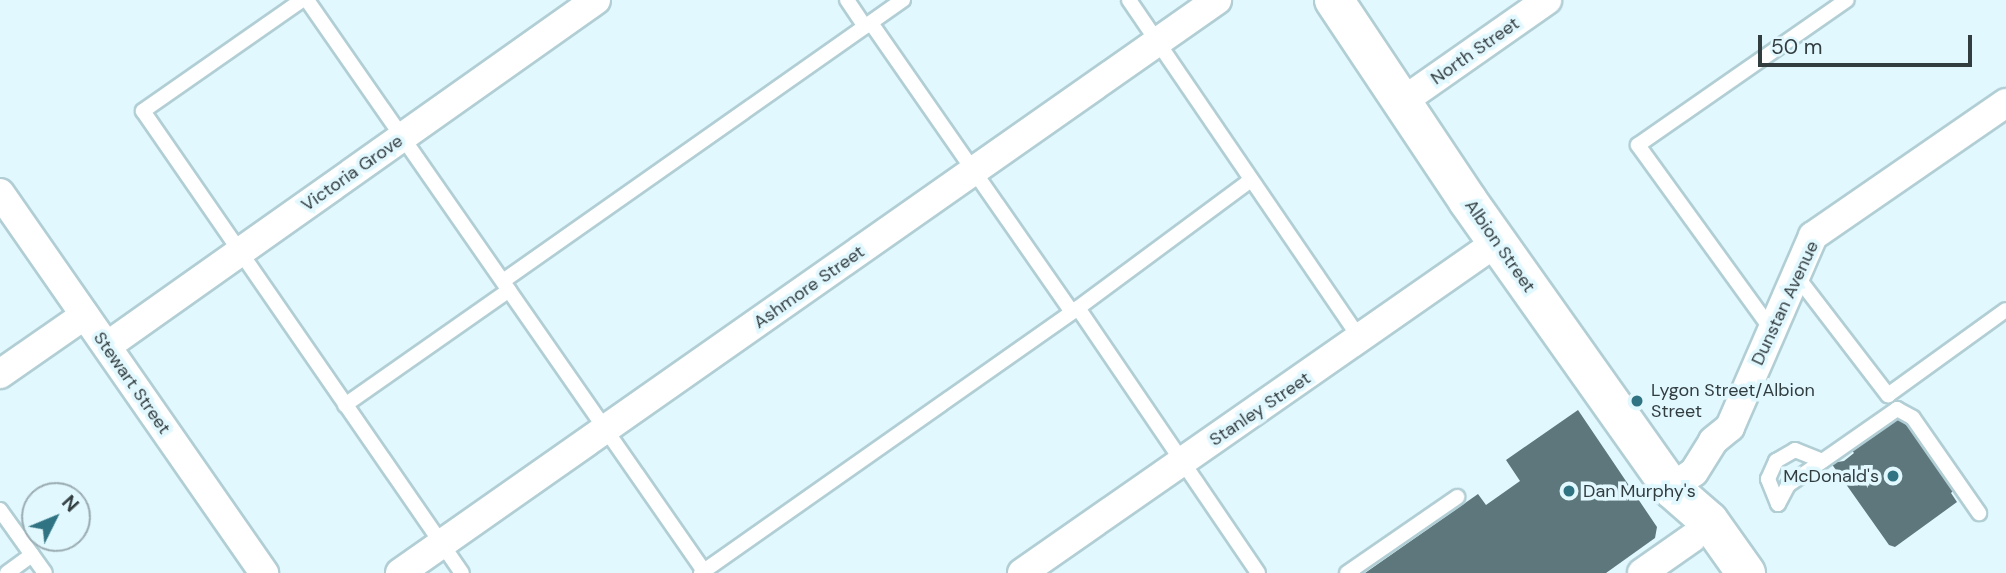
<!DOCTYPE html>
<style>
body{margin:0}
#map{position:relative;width:2006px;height:573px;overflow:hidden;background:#e1f8fe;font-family:"DM Sans",sans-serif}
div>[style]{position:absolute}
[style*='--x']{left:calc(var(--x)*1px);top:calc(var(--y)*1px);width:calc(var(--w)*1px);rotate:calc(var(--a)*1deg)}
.building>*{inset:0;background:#5d777d}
.roads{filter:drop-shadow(2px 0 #b2ced5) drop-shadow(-2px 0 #b2ced5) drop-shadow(0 2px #b2ced5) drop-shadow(0 -2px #b2ced5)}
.lane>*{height:14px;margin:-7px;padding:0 7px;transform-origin:7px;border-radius:7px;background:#fff}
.street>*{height:28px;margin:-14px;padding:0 14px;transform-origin:14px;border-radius:14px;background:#fff}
.secondary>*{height:38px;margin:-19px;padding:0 19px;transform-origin:19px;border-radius:19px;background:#fff}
.dots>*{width:19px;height:19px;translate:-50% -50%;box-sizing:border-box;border:4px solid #e1f8fe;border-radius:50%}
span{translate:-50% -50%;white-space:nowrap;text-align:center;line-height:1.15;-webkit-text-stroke:7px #e1f8fe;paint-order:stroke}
.street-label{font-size:18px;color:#323d40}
.poi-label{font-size:18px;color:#323d40}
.left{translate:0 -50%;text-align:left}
.right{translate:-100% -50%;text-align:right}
.north{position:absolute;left:21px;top:482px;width:70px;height:70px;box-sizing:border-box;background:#e1f8fe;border:2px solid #9badb2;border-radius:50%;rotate:47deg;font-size:19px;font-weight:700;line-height:28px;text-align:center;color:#323d40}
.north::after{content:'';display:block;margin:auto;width:24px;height:32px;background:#307484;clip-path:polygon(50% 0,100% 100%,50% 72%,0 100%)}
.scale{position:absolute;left:1758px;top:35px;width:214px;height:32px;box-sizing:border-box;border:4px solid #323d40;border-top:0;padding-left:9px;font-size:21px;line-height:24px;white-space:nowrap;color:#323d40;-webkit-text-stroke:5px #e1f8fe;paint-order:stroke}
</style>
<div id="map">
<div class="building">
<div style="clip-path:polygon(1578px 410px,1657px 527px,1655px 538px,1606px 573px,1365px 573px,1478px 494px,1486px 505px,1520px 481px,1506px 460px)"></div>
<div style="clip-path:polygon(1901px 413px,1955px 489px,1951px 493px,1957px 502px,1895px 547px,1889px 545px,1831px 463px,1844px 461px,1854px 453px,1851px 449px)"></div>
</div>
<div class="roads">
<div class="lane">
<div style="--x:302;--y:0;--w:194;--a:145.1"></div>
<div style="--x:143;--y:111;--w:561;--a:55.38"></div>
<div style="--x:307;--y:0;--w:695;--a:55.19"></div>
<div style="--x:847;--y:0;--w:32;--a:56"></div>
<div style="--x:1129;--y:0;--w:412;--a:55.7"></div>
<div style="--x:871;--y:23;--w:352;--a:55.2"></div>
<div style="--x:1795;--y:274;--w:153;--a:52.5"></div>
<div style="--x:1888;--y:395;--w:145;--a:-35.8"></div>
<div style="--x:503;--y:281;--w:489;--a:-35.1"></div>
<div style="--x:1078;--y:308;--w:320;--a:55.8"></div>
<div style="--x:1771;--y:329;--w:227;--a:-125.9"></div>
<div style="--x:1638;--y:145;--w:254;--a:-34.8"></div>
<div style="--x:345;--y:405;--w:200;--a:-35"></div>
<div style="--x:1778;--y:504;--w:21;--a:-62"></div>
<div style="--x:1788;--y:485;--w:133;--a:-34.9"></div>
<div style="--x:1897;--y:409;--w:18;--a:29"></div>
<div style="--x:1913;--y:418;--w:116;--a:55.2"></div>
<div style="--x:1778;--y:504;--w:27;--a:-112"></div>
<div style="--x:1768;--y:479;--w:20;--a:-66"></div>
<div style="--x:1776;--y:461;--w:22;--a:-30"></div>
<div style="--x:1795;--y:450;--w:29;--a:22"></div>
<div style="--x:0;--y:510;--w:77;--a:54.5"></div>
<div style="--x:7;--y:573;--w:31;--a:-36"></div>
<div style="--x:701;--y:573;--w:461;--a:-35.1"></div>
<div style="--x:1078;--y:308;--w:215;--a:-36.5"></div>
<div style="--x:1347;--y:573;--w:134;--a:-34.6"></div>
</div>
<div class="street">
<div style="--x:1403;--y:101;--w:176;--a:-35"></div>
<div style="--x:0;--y:193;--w:463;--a:55.2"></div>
<div style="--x:107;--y:346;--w:599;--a:-35.28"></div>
<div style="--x:0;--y:374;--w:103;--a:-34.8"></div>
<div style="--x:1671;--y:488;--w:28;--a:-35"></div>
<div style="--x:1694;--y:472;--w:36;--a:-58"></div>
<div style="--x:1713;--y:441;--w:22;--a:-39"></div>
<div style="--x:1730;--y:427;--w:208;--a:-66.5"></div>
<div style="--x:1813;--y:236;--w:234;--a:-34.6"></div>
<div style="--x:400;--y:573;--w:998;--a:-35.04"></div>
<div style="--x:1022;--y:573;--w:579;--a:-34.87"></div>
<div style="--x:1642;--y:573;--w:61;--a:-35"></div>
</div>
<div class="secondary">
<div style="--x:1334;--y:0;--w:242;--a:56.3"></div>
<div style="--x:1468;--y:201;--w:352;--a:54.7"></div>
<div style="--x:1671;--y:488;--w:50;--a:41"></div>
<div style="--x:1709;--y:521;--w:64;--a:54.6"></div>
</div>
</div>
<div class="dots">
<div style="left:1637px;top:401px;background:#307484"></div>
<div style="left:1893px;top:476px;background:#307484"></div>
<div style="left:1569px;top:491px;background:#307484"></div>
</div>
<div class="street-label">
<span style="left:1475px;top:51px;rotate:-35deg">North Street</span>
<span style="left:352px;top:173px;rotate:-35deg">Victoria Grove</span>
<span style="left:1500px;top:246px;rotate:55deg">Albion Street</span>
<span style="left:809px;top:287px;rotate:-35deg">Ashmore Street</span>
<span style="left:1785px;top:303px;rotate:-65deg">Dunstan Avenue</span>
<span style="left:132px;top:383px;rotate:55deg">Stewart Street</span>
<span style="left:1260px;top:409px;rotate:-34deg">Stanley Street</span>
</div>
<div class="poi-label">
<span class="left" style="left:1651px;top:401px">Lygon Street/Albion<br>Street</span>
<span class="right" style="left:1879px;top:476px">McDonald's</span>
<span class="left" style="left:1583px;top:491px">Dan Murphy's</span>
</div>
<div class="north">N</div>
<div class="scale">50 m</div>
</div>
